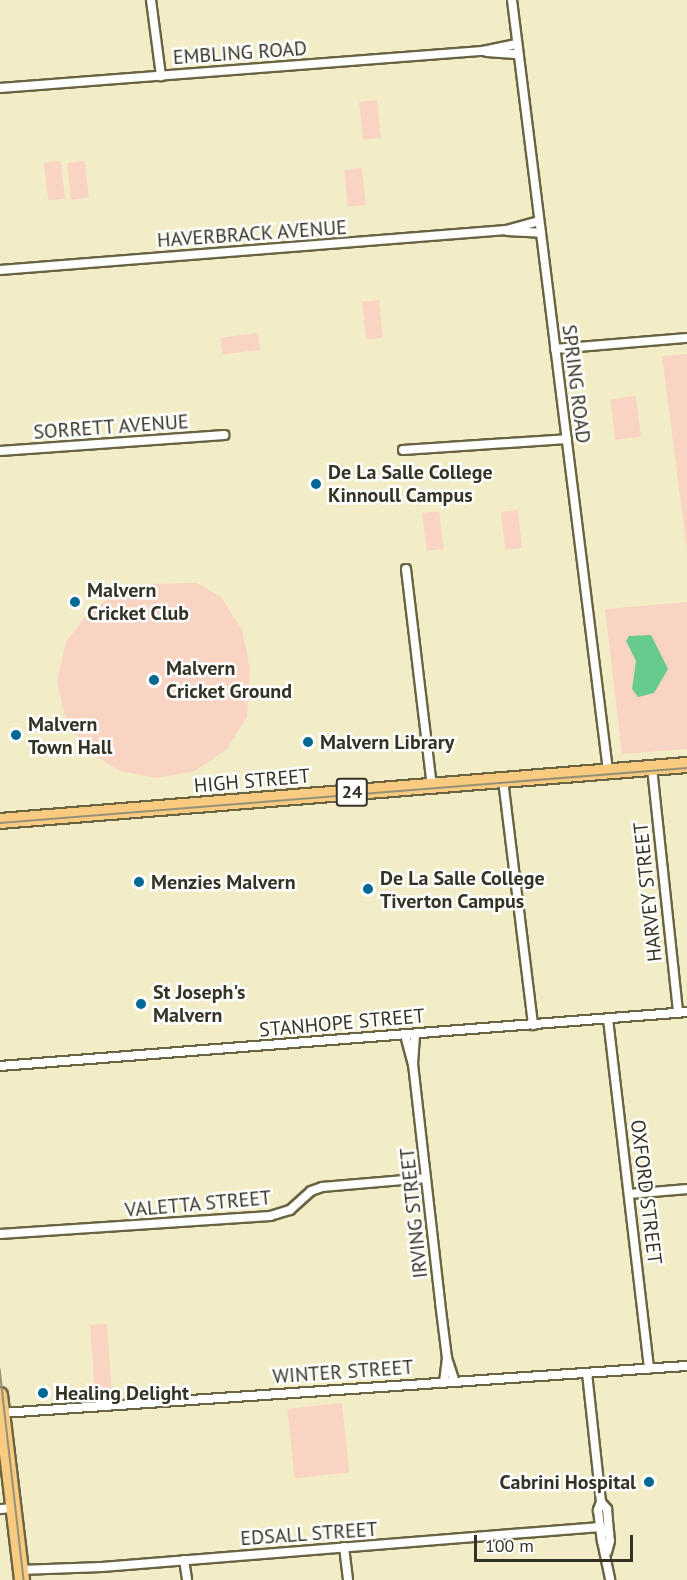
<!DOCTYPE html>
<style>
body{margin:0}
#map{position:relative;width:687px;height:1580px;overflow:hidden;background:#f2edc7;font-family:"PT Sans",sans-serif}
div>[style]{position:absolute}
[style*='--x']{left:calc(var(--x)*1px);top:calc(var(--y)*1px);width:calc(var(--w)*1px);rotate:calc(var(--a)*1deg)}
.green>*{inset:0;background:#fad4c2;transform-origin:0 0}
.water>*{inset:0;background:#67ca8f}
.roads{filter:drop-shadow(2px 0 #696442) drop-shadow(-2px 0 #696442) drop-shadow(0 2px #696442) drop-shadow(0 -2px #696442)}
.street>*{height:8px;margin:-4px;padding:0 4px;transform-origin:4px;border-radius:4px;background:#fff}
.primary>*{height:14px;margin:-7px;padding:0 7px;transform-origin:7px;border-radius:7px;background:#f8cb80}
.tram>*{height:1.5px;margin:-0.75px;padding:0 0.75px;transform-origin:0.75px;border-radius:0.75px;background:#949176}
.dots>*{width:16px;height:16px;translate:-50% -50%;box-sizing:border-box;border:3px solid #fff;border-radius:50%}
span{translate:-50% -50%;white-space:nowrap;text-align:center;line-height:1.15;-webkit-text-stroke:5px #fff;paint-order:stroke}
.shield-label span{padding:2px 4px;background:#fff;border:2px solid;border-radius:4px;-webkit-text-stroke-width:0}
.shield-label{font-size:18px;color:#353324;font-weight:700}
.street-label{font-size:20px;color:#353324}
.poi-label{font-size:20px;color:#353324;font-weight:700}
.left{translate:0 -50%;text-align:left}
.right{translate:-100% -50%;text-align:right}
.scale{position:absolute;left:474px;top:1535px;width:159px;height:27px;box-sizing:border-box;border:3px solid #353324;border-top:0;padding-left:8px;font-size:18px;line-height:21px;white-space:nowrap;color:#353324;-webkit-text-stroke:4px #fff;paint-order:stroke}
</style>
<div id="map">
<div class="green">
<div style="left:377px;top:100px;width:38px;height:18px;rotate:84deg"></div>
<div style="left:61px;top:161px;width:38px;height:17px;rotate:84deg"></div>
<div style="left:85px;top:161px;width:37px;height:18px;rotate:84deg"></div>
<div style="left:362px;top:168px;width:37px;height:18px;rotate:84deg"></div>
<div style="left:379px;top:300px;width:38px;height:17px;rotate:84deg"></div>
<div style="left:258px;top:333px;width:17px;height:38px;rotate:83deg"></div>
<div style="clip-path:polygon(687px 354px,687px 550px,662px 356px)"></div>
<div style="left:636px;top:396px;width:41px;height:26px;rotate:83deg"></div>
<div style="left:518px;top:510px;width:38px;height:17px;rotate:84deg"></div>
<div style="left:439px;top:511px;width:38px;height:17px;rotate:83deg"></div>
<div style="clip-path:polygon(197px 583px,221px 597px,242px 630px,250px 668px,247px 717px,227px 749px,195px 771px,157px 778px,119px 771px,87px 750px,65px 717px,57px 680px,66px 642px,84px 618px,118px 590px,143px 584px)"></div>
<div style="clip-path:polygon(687px 602px,687px 749px,622px 754px,605px 609px)"></div>
<div style="left:107px;top:1324px;width:69px;height:17px;rotate:86deg"></div>
<div style="left:342px;top:1403px;width:70px;height:55px;rotate:84deg"></div>
</div>
<div class="water">
<div style="clip-path:polygon(651px 635px,668px 669px,654px 693px,638px 697px,632px 689px,636px 661px,626px 641px,629px 636px)"></div>
</div>
<div class="roads">
<div class="street">
<div style="--x:151;--y:0;--w:77;--a:82.5"></div>
<div style="--x:512;--y:0;--w:777;--a:82.9"></div>
<div style="--x:487;--y:52;--w:31;--a:4"></div>
<div style="--x:0;--y:88;--w:484;--a:-4.4"></div>
<div style="--x:483;--y:51;--w:35;--a:-12"></div>
<div style="--x:507;--y:231;--w:34;--a:3"></div>
<div style="--x:0;--y:270;--w:508;--a:-4.52"></div>
<div style="--x:506;--y:230;--w:34;--a:-15"></div>
<div style="--x:555;--y:349;--w:132;--a:-4.8"></div>
<div style="--x:403;--y:450;--w:164;--a:-3.8"></div>
<div style="--x:0;--y:451;--w:225;--a:-4.1"></div>
<div style="--x:406;--y:569;--w:219;--a:83.2"></div>
<div style="--x:652;--y:768;--w:246;--a:83.9"></div>
<div style="--x:503;--y:780;--w:247;--a:83"></div>
<div style="--x:608;--y:1019;--w:352;--a:83.3"></div>
<div style="--x:405;--y:1035;--w:30;--a:75"></div>
<div style="--x:413;--y:1064;--w:240;--a:83.5"></div>
<div style="--x:440;--y:1302;--w:56;--a:82.9"></div>
<div style="--x:447;--y:1358;--w:24;--a:97"></div>
<div style="--x:413;--y:1064;--w:30;--a:-86"></div>
<div style="--x:0;--y:1066;--w:689;--a:-4.49"></div>
<div style="--x:630;--y:1194;--w:57;--a:-5"></div>
<div style="--x:0;--y:1234;--w:271;--a:-3.8"></div>
<div style="--x:270;--y:1216;--w:21;--a:-17"></div>
<div style="--x:290;--y:1210;--w:28;--a:-42"></div>
<div style="--x:311;--y:1191;--w:12;--a:-20"></div>
<div style="--x:322;--y:1187;--w:104;--a:-4.9"></div>
<div style="--x:447;--y:1358;--w:25;--a:72"></div>
<div style="--x:587;--y:1373;--w:130;--a:83.8"></div>
<div style="--x:601;--y:1502;--w:9;--a:111"></div>
<div style="--x:598;--y:1510;--w:31;--a:83"></div>
<div style="--x:602;--y:1541;--w:40;--a:78"></div>
<div style="--x:2;--y:1413;--w:687;--a:-3.93"></div>
<div style="--x:602;--y:1503;--w:8;--a:50"></div>
<div style="--x:607;--y:1509;--w:32;--a:85"></div>
<div style="--x:610;--y:1541;--w:11;--a:105"></div>
<div style="--x:0;--y:1509;--w:13;--a:-4"></div>
<div style="--x:344;--y:1547;--w:33;--a:83"></div>
<div style="--x:184;--y:1560;--w:20;--a:81"></div>
<div style="--x:20;--y:1570;--w:82;--a:-2.1"></div>
<div style="--x:102;--y:1567;--w:500;--a:-4.6"></div>
<div style="--x:600;--y:1527;--w:11;--a:34"></div>
</div>
<div class="primary">
<div style="--x:0;--y:821;--w:689;--a:-4.66"></div>
<div style="--x:0;--y:1395;--w:186;--a:83.2"></div>
</div>
</div>
<div class="tram">
<div style="--x:0;--y:823;--w:689;--a:-4.58"></div>
<div style="--x:0;--y:1369;--w:212;--a:83.5"></div>
</div>
<div class="dots">
<div style="left:316px;top:484px;background:#006895"></div>
<div style="left:75px;top:602px;background:#006895"></div>
<div style="left:154px;top:680px;background:#006895"></div>
<div style="left:16px;top:735px;background:#006895"></div>
<div style="left:308px;top:742px;background:#006895"></div>
<div style="left:139px;top:882px;background:#006895"></div>
<div style="left:368px;top:889px;background:#006895"></div>
<div style="left:141px;top:1004px;background:#006895"></div>
<div style="left:43px;top:1393px;background:#006895"></div>
<div style="left:649px;top:1482px;background:#006895"></div>
</div>
<div class="shield-label">
<span style="left:352px;top:792px">24</span>
</div>
<div class="street-label">
<span style="left:240px;top:53px;rotate:-4deg">EMBLING ROAD</span>
<span style="left:252px;top:234px;rotate:-4deg">HAVERBRACK AVENUE</span>
<span style="left:576px;top:384px;rotate:83deg">SPRING ROAD</span>
<span style="left:111px;top:427px;rotate:-4deg">SORRETT AVENUE</span>
<span style="left:252px;top:781px;rotate:-5deg">HIGH STREET</span>
<span style="left:648px;top:892px;rotate:-96deg">HARVEY STREET</span>
<span style="left:342px;top:1023px;rotate:-5deg">STANHOPE STREET</span>
<span style="left:646px;top:1192px;rotate:83deg">OXFORD STREET</span>
<span style="left:198px;top:1204px;rotate:-5deg">VALETTA STREET</span>
<span style="left:414px;top:1213px;rotate:-96deg">IRVING STREET</span>
<span style="left:343px;top:1372px;rotate:-4deg">WINTER STREET</span>
<span style="left:309px;top:1534px;rotate:-4deg">EDSALL STREET</span>
</div>
<div class="poi-label">
<span class="left" style="left:328px;top:484px">De La Salle College<br>Kinnoull Campus</span>
<span class="left" style="left:87px;top:602px">Malvern<br>Cricket Club</span>
<span class="left" style="left:166px;top:680px">Malvern<br>Cricket Ground</span>
<span class="left" style="left:28px;top:736px">Malvern<br>Town Hall</span>
<span class="left" style="left:320px;top:742px">Malvern Library</span>
<span class="left" style="left:380px;top:890px">De La Salle College<br>Tiverton Campus</span>
<span class="left" style="left:151px;top:882px">Menzies Malvern</span>
<span class="left" style="left:153px;top:1004px">St Joseph's<br>Malvern</span>
<span class="left" style="left:55px;top:1393px">Healing Delight</span>
<span class="right" style="left:636px;top:1482px">Cabrini Hospital</span>
</div>
<div class="scale">100 m</div>
</div>
